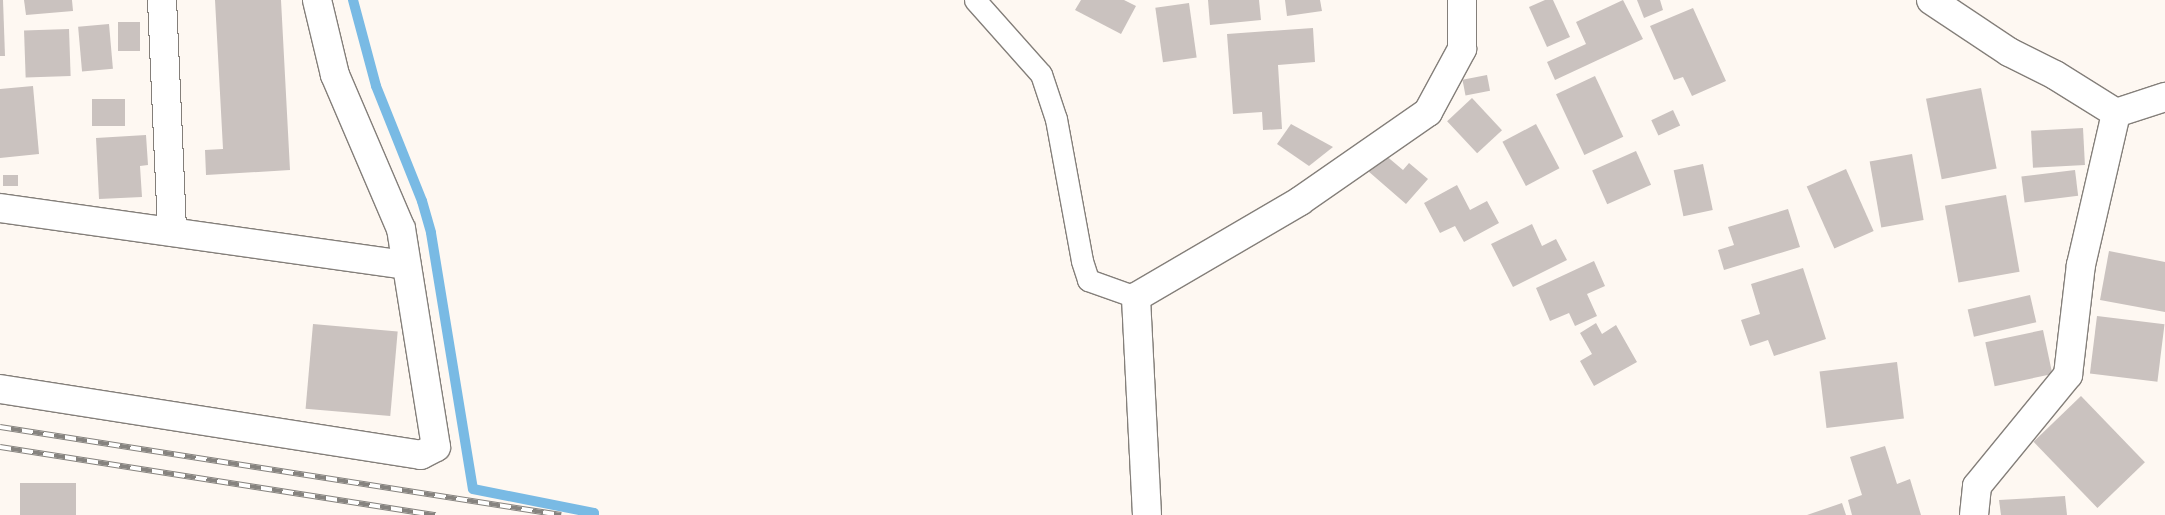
<!DOCTYPE html>
<style>
body{margin:0}
#map{position:relative;width:2165px;height:515px;overflow:hidden;background:#fef8f2;font-family:Jost,sans-serif}
div>[style]{position:absolute}
[style*='--x']{left:calc(var(--x)*1px);top:calc(var(--y)*1px);width:calc(var(--w)*1px);rotate:calc(var(--a)*1deg)}
.stream>*{height:10px;margin:-5px;padding:0 5px;transform-origin:5px;border-radius:5px;background:#79bae4}
.building>*{inset:0;background:#cac2bf;transform-origin:0 0}
.roads{filter:drop-shadow(1px 0 #847f7a) drop-shadow(-1px 0 #847f7a) drop-shadow(0 1px #847f7a) drop-shadow(0 -1px #847f7a)}
.service>*{height:21px;margin:-10.5px;padding:0 10.5px;transform-origin:10.5px;border-radius:10.5px;background:#fff}
.minor>*{height:28px;margin:-14px;padding:0 14px;transform-origin:14px;border-radius:14px;background:#fff}
.rail>*{height:5.5px;margin-top:-2.75px;transform-origin:0;background:repeating-linear-gradient(90deg,#fff 0 11px,#86837f 0 22px);box-sizing:border-box;border-block:1px solid #86837f}
span{translate:-50% -50%;white-space:nowrap;text-align:center;line-height:1.15;-webkit-text-stroke:5px #fff;paint-order:stroke}
</style>
<div id="map">
<div class="stream">
<div style="--x:353;--y:0;--w:89;--a:75"></div>
<div style="--x:376;--y:86;--w:124;--a:68.2"></div>
<div style="--x:422;--y:201;--w:33;--a:74"></div>
<div style="--x:431;--y:233;--w:259;--a:80.7"></div>
<div style="--x:473;--y:489;--w:123;--a:11.2"></div>
<div style="--x:594;--y:513;--w:2;--a:90"></div>
</div>
<div class="building">
<div style="clip-path:polygon(0 0,3px 0,5px 56px,0 56px)"></div>
<div style="clip-path:polygon(24px 0,72px 0,73px 11px,26px 15px)"></div>
<div style="clip-path:polygon(215px 0,281px 0,290px 170px,206px 175px,205px 150px,223px 149px)"></div>
<div style="clip-path:polygon(1081px 0,1124px 0,1136px 6px,1121px 34px,1075px 10px)"></div>
<div style="clip-path:polygon(1208px 0,1259px 0,1261px 20px,1210px 25px)"></div>
<div style="clip-path:polygon(1285px 0,1320px 0,1322px 11px,1287px 16px)"></div>
<div style="clip-path:polygon(1545px 0,1553px 0,1570px 37px,1547px 47px,1529px 7px)"></div>
<div style="clip-path:polygon(1623px 0,1643px 39px,1555px 80px,1547px 62px,1586px 44px,1576px 22px)"></div>
<div style="clip-path:polygon(1637px 0,1660px 0,1663px 10px,1644px 18px)"></div>
<div style="left:1189px;top:3px;width:55px;height:34px;rotate:82deg"></div>
<div style="clip-path:polygon(1693px 8px,1726px 81px,1692px 96px,1683px 77px,1674px 80px,1650px 26px)"></div>
<div style="left:118px;top:22px;width:22px;height:29px"></div>
<div style="left:109px;top:24px;width:45px;height:31px;rotate:85deg"></div>
<div style="clip-path:polygon(1313px 28px,1315px 62px,1278px 65px,1282px 129px,1263px 130px,1262px 112px,1233px 114px,1227px 34px)"></div>
<div style="left:69px;top:29px;width:47px;height:45px;rotate:88deg"></div>
<div style="left:1487px;top:75px;width:16px;height:25px;rotate:79deg"></div>
<div style="left:1595px;top:76px;width:67px;height:43px;rotate:65deg"></div>
<div style="clip-path:polygon(33px 86px,39px 154px,0 158px,0 89px)"></div>
<div style="left:1981px;top:88px;width:82px;height:56px;rotate:79deg"></div>
<div style="left:1472px;top:98px;width:44px;height:34px;rotate:47deg"></div>
<div style="left:92px;top:99px;width:33px;height:27px"></div>
<div style="left:1673px;top:110px;width:17px;height:24px;rotate:65deg"></div>
<div style="clip-path:polygon(1291px 124px,1333px 147px,1309px 166px,1277px 144px)"></div>
<div style="left:1536px;top:124px;width:50px;height:38px;rotate:62deg"></div>
<div style="left:2083px;top:128px;width:37px;height:52px;rotate:87deg"></div>
<div style="clip-path:polygon(146px 135px,148px 165px,140px 166px,142px 197px,99px 199px,96px 138px)"></div>
<div style="left:1636px;top:151px;width:37px;height:48px;rotate:66deg"></div>
<div style="clip-path:polygon(1384px 154px,1403px 170px,1409px 163px,1428px 179px,1406px 204px,1368px 171px)"></div>
<div style="left:1912px;top:154px;width:67px;height:43px;rotate:80deg"></div>
<div style="left:1703px;top:164px;width:47px;height:30px;rotate:78deg"></div>
<div style="left:1846px;top:169px;width:68px;height:43px;rotate:66deg"></div>
<div style="left:2075px;top:170px;width:26px;height:54px;rotate:83deg"></div>
<div style="left:3px;top:175px;width:15px;height:11px"></div>
<div style="clip-path:polygon(1457px 185px,1470px 210px,1487px 201px,1499px 223px,1464px 242px,1455px 226px,1440px 233px,1424px 203px)"></div>
<div style="left:2006px;top:195px;width:78px;height:62px;rotate:80deg"></div>
<div style="clip-path:polygon(1788px 209px,1800px 247px,1724px 270px,1718px 250px,1734px 245px,1728px 227px)"></div>
<div style="clip-path:polygon(1532px 224px,1542px 246px,1556px 239px,1567px 260px,1513px 287px,1491px 244px)"></div>
<div style="clip-path:polygon(2109px 251px,2165px 262px,2165px 312px,2100px 300px)"></div>
<div style="clip-path:polygon(1594px 261px,1605px 286px,1587px 294px,1597px 316px,1575px 326px,1569px 313px,1550px 321px,1536px 288px)"></div>
<div style="clip-path:polygon(1803px 268px,1826px 339px,1774px 356px,1768px 340px,1750px 346px,1741px 320px,1760px 314px,1751px 284px)"></div>
<div style="left:2030px;top:295px;width:28px;height:64px;rotate:77deg"></div>
<div style="left:2097px;top:316px;width:68px;height:58px;rotate:7deg"></div>
<div style="clip-path:polygon(1596px 323px,1602px 334px,1616px 325px,1637px 362px,1594px 386px,1580px 361px,1592px 354px,1580px 333px)"></div>
<div style="left:313px;top:324px;width:85px;height:85px;rotate:5deg"></div>
<div style="left:2043px;top:330px;width:45px;height:59px;rotate:78deg"></div>
<div style="left:1897px;top:362px;width:57px;height:78px;rotate:83deg"></div>
<div style="left:2081px;top:396px;width:92px;height:66px;rotate:46deg"></div>
<div style="clip-path:polygon(1885px 446px,1897px 484px,1910px 479px,1921px 515px,1852px 515px,1848px 500px,1862px 495px,1850px 457px)"></div>
<div style="left:76px;top:483px;width:32px;height:56px;rotate:90deg"></div>
<div style="clip-path:polygon(2065px 496px,2067px 515px,2001px 515px,1999px 500px)"></div>
<div style="clip-path:polygon(1842px 503px,1846px 515px,1807px 515px)"></div>
</div>
<div class="roads">
<div class="service">
<div style="--x:975;--y:0;--w:99;--a:48.3"></div>
<div style="--x:1041;--y:74;--w:47;--a:71.6"></div>
<div style="--x:1056;--y:119;--w:144;--a:79.6"></div>
<div style="--x:1082;--y:261;--w:20;--a:72"></div>
<div style="--x:1088;--y:280;--w:51;--a:19.5"></div>
</div>
<div class="minor">
<div style="--x:162;--y:0;--w:232;--a:87.5"></div>
<div style="--x:1931;--y:0;--w:94;--a:33.7"></div>
<div style="--x:2009;--y:52;--w:51;--a:26.6"></div>
<div style="--x:2055;--y:75;--w:72;--a:31.9"></div>
<div style="--x:2116;--y:113;--w:52;--a:-18.1"></div>
<div style="--x:0;--y:208;--w:410;--a:8"></div>
<div style="--x:0;--y:389;--w:426;--a:8.9"></div>
<div style="--x:421;--y:455;--w:17;--a:-28"></div>
<div style="--x:436;--y:447;--w:221;--a:-99.1"></div>
<div style="--x:401;--y:229;--w:168;--a:-113.2"></div>
<div style="--x:335;--y:75;--w:77;--a:-103.5"></div>
<div style="--x:1147;--y:515;--w:218;--a:-92.9"></div>
<div style="--x:1136;--y:297;--w:190;--a:-30.3"></div>
<div style="--x:1300;--y:201;--w:156;--a:-34.8"></div>
<div style="--x:1428;--y:112;--w:72;--a:-61.6"></div>
<div style="--x:1462;--y:49;--w:49;--a:-90"></div>
<div style="--x:1974;--y:515;--w:29;--a:-84"></div>
<div style="--x:1977;--y:486;--w:144;--a:-50.7"></div>
<div style="--x:2068;--y:375;--w:111;--a:-83.3"></div>
<div style="--x:2081;--y:265;--w:156;--a:-77"></div>
</div>
</div>
<div class="rail">
<div style="--x:0;--y:427;--w:568;--a:8.91"></div>
<div style="--x:0;--y:447;--w:441;--a:8.9"></div>
</div>
</div>
